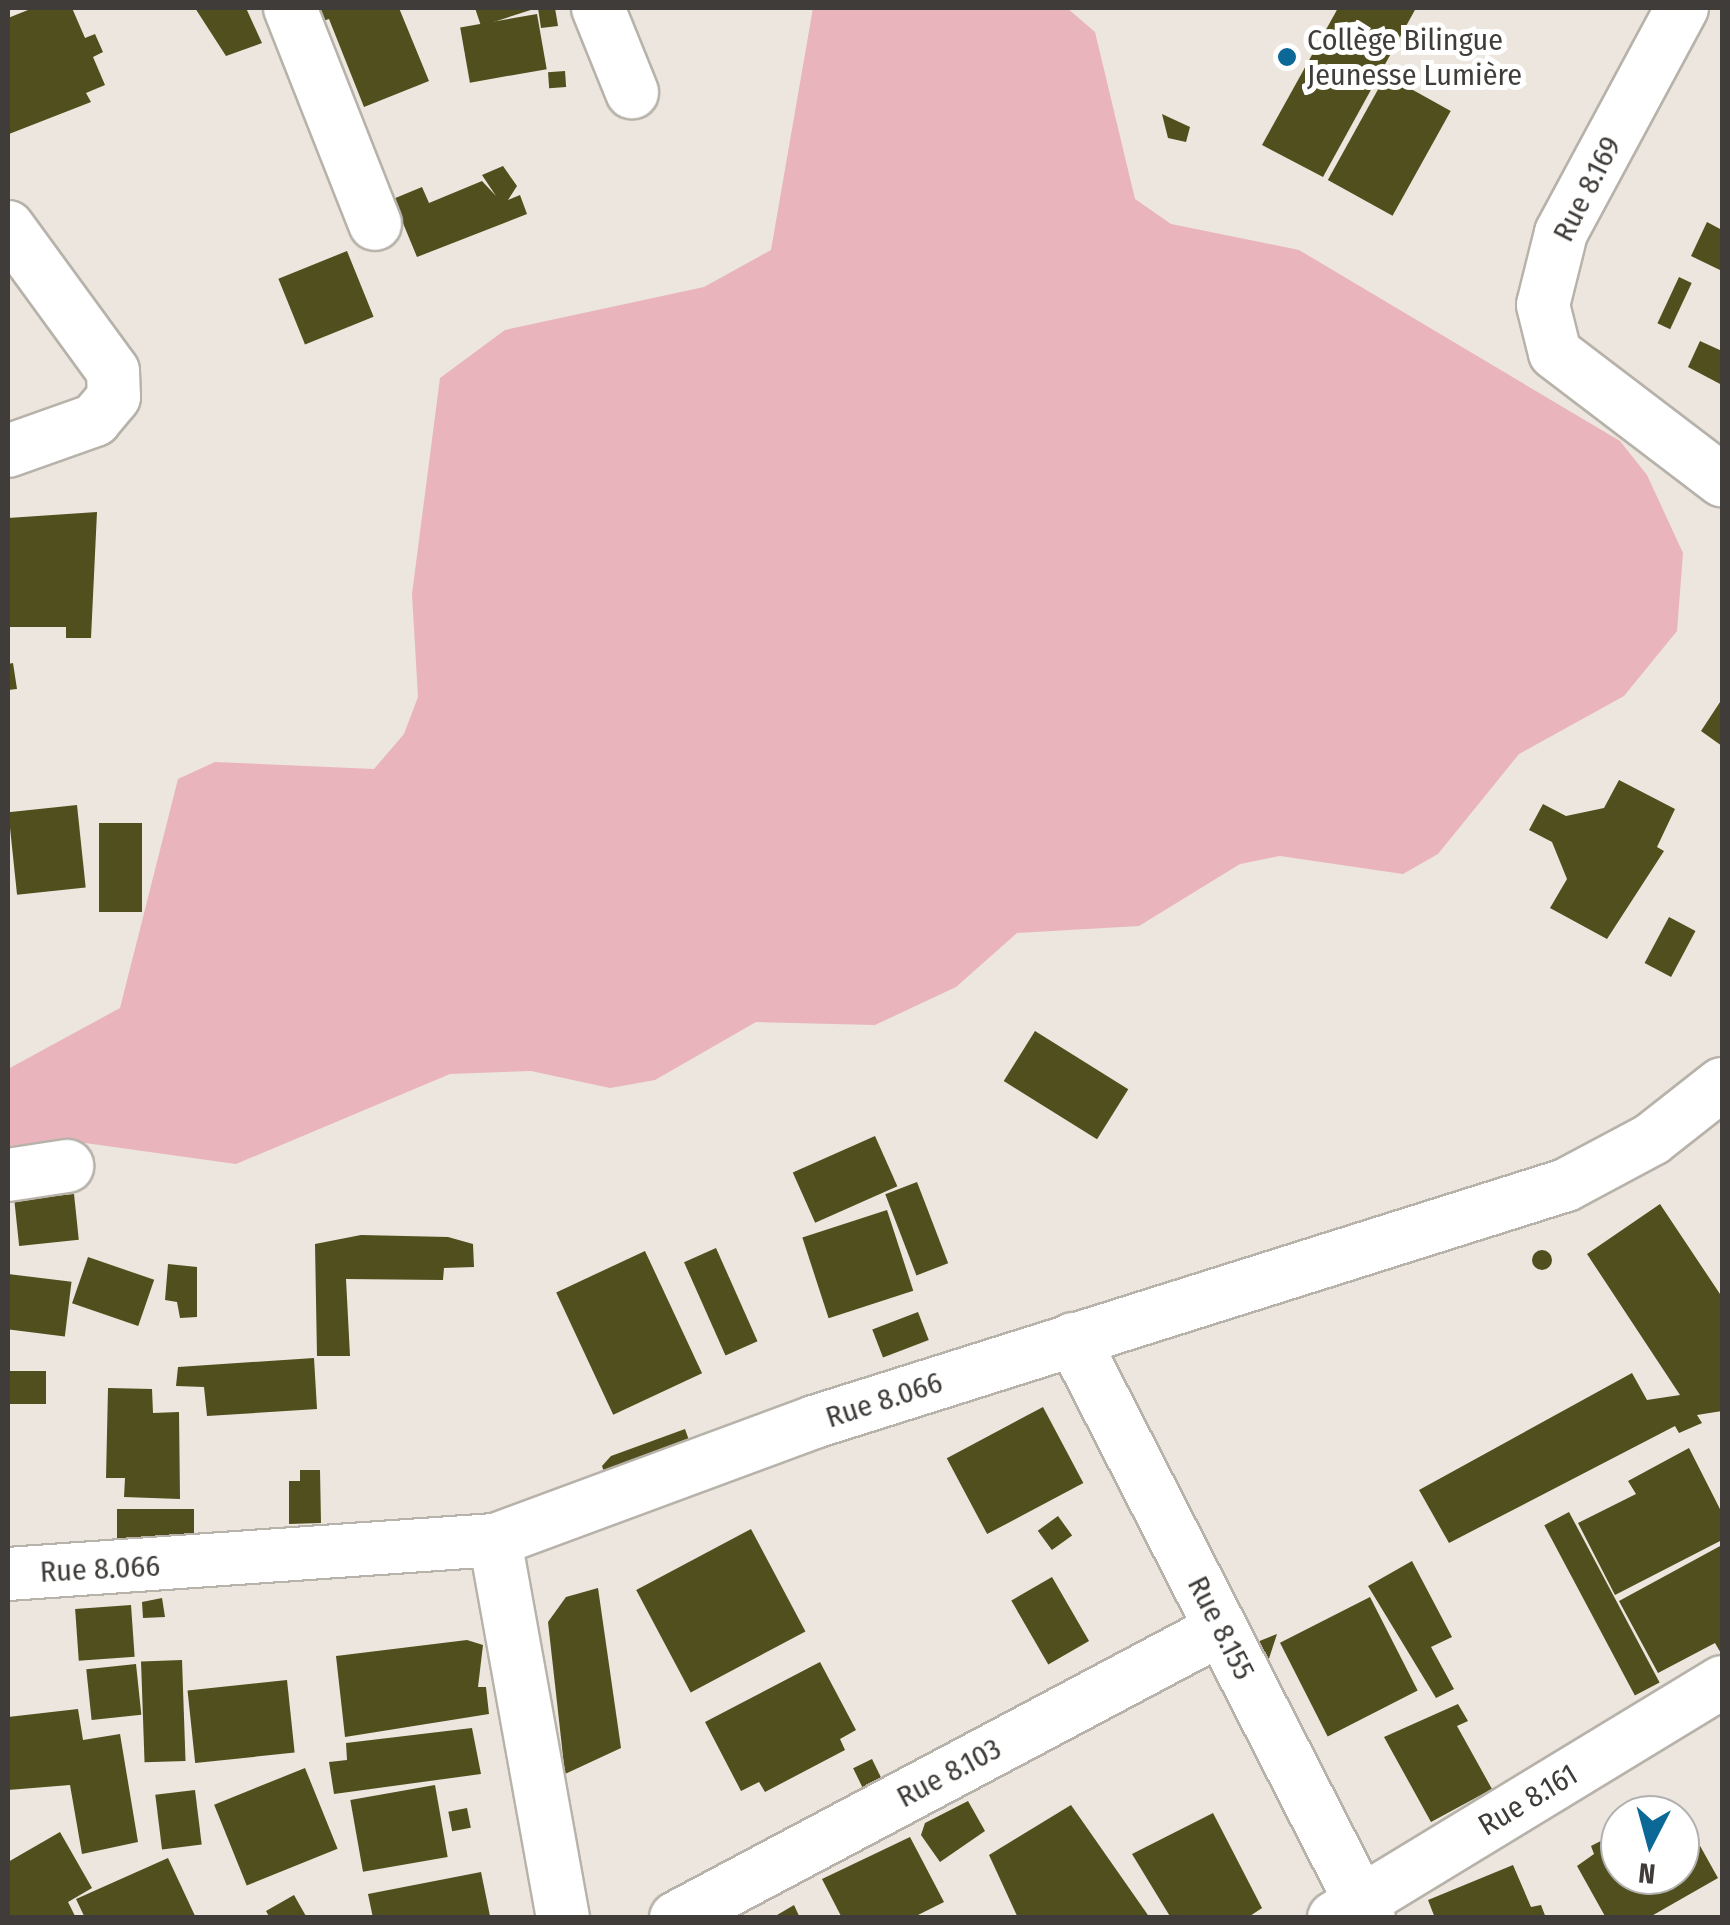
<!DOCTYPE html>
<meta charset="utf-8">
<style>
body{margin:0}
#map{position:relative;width:1730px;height:1925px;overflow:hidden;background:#ece6de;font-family:"Fira Sans Condensed",sans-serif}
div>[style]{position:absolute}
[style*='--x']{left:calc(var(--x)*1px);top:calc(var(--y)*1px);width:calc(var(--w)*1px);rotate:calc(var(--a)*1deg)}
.green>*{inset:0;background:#e9b4bc}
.building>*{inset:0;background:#504f1d;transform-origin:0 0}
.round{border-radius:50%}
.roads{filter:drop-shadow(2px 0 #b7b2aa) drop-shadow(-2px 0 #b7b2aa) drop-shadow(0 2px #b7b2aa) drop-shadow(0 -2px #b7b2aa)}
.minor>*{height:52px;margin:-26px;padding:0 26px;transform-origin:26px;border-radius:26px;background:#fff}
.dots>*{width:28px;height:28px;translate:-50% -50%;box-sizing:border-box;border:5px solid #fff;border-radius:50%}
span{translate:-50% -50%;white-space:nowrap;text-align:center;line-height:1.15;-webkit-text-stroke:10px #fff;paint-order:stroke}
.poi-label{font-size:30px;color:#3f3c39}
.left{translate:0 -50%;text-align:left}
.street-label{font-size:30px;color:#3f3c39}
.frame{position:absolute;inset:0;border:10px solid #3f3c39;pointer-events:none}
.north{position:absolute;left:1600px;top:1795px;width:100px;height:100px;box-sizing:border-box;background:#fff;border:2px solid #b2b1b0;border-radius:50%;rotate:186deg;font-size:28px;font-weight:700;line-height:40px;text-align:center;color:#3f3c39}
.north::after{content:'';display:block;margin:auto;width:35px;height:45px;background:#0c6897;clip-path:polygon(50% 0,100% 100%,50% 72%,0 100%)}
</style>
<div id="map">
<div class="green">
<div style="clip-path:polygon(813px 8px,1067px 8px,1095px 32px,1135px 199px,1171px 224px,1299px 250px,1620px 441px,1647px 475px,1683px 553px,1677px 631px,1624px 696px,1519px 754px,1438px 854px,1403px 874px,1280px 856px,1240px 864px,1139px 926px,1017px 933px,956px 987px,875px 1025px,756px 1022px,655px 1080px,610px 1088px,531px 1071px,450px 1074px,236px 1164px,78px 1142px,8px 1146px,8px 1069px,120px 1008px,178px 779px,215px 762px,374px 769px,404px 734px,418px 697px,412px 594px,440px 378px,505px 330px,704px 287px,771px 250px)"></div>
</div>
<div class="building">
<div style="clip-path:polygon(33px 8px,72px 8px,85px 38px,95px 34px,103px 52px,93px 57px,105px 85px,86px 93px,91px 102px,9px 134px,8px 18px)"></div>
<div style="clip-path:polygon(195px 8px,246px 8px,262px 43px,226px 56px)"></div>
<div style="clip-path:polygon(310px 8px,399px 8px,429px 81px,364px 107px,329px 19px,317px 23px)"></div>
<div style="clip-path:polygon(475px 8px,537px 8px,481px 26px)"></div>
<div style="clip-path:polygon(538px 8px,555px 8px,558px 26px,541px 28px)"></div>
<div style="clip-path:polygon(1338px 8px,1416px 8px,1323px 177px,1262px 145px)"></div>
<div style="left:537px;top:14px;width:56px;height:78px;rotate:80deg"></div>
<div style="left:565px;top:71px;width:16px;height:17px;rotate:86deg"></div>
<div style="left:1386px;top:75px;width:74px;height:120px;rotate:29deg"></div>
<div style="clip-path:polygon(1162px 114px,1190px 127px,1186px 142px,1168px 138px)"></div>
<div style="clip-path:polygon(503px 166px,517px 186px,508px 200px,520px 195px,527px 214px,417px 257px,393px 199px,422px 187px,429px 203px,482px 181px,496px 196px,482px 175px)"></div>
<div style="clip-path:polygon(1707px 222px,1722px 230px,1722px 271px,1691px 256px)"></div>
<div style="left:347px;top:251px;width:71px;height:74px;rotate:68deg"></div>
<div style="left:1679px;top:277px;width:14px;height:51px;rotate:25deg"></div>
<div style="clip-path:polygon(1700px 341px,1722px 351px,1722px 385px,1688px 367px)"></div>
<div style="clip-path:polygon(97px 512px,91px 638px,66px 638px,66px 627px,8px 627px,8px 518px)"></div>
<div style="clip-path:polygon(13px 663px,17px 689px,8px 690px,8px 664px)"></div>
<div style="clip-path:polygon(1722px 699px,1722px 746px,1701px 731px)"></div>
<div style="clip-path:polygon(1619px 780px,1675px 809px,1657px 847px,1664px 851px,1607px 939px,1550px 908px,1567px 879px,1552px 842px,1529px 830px,1543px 804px,1566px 816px,1604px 808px)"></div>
<div style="left:77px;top:805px;width:83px;height:69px;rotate:84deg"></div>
<div style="left:99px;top:823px;width:43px;height:89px"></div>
<div style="left:1669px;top:917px;width:30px;height:52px;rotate:28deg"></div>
<div style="left:1035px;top:1031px;width:110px;height:59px;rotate:32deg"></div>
<div style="left:875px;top:1136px;width:55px;height:90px;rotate:66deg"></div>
<div style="left:917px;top:1182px;width:87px;height:34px;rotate:69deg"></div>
<div style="left:74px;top:1194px;width:46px;height:60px;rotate:84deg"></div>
<div style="clip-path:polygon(1660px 1204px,1722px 1297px,1722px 1411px,1697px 1415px,1702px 1423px,1679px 1433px,1675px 1426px,1449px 1543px,1419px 1490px,1632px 1373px,1647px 1400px,1680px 1395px,1587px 1254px)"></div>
<div style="left:887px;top:1210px;width:85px;height:89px;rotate:72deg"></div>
<div style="clip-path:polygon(361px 1235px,448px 1237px,473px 1244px,474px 1267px,444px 1268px,443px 1280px,346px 1279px,350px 1356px,317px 1356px,315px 1244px)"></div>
<div style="left:716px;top:1248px;width:102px;height:35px;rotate:66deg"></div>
<div class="round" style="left:1532px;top:1250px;width:20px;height:20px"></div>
<div style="left:645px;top:1251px;width:135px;height:98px;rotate:65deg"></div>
<div style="left:88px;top:1257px;width:70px;height:49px;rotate:19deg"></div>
<div style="clip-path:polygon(168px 1264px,197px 1267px,197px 1317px,180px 1318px,177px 1302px,165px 1300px)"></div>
<div style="left:8px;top:1274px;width:64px;height:55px;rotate:7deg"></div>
<div style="left:918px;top:1312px;width:30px;height:49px;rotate:69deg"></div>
<div style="clip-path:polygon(314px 1358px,317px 1409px,207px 1416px,204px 1387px,176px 1386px,178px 1367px)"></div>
<div style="left:8px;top:1371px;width:38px;height:33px"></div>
<div style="clip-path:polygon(108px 1388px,152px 1389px,153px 1413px,179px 1412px,180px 1499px,124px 1497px,125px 1478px,106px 1478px)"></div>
<div style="left:1043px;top:1407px;width:86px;height:109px;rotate:62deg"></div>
<div style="clip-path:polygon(685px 1429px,691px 1446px,607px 1480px,602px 1466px,611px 1456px)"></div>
<div style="clip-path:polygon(1689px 1448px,1722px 1513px,1722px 1540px,1615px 1595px,1578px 1523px,1636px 1494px,1628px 1481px)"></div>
<div style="clip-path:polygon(300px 1470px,320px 1470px,321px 1523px,289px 1524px,289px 1481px,300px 1481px)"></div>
<div style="left:117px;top:1509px;width:77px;height:29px"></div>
<div style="left:1569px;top:1512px;width:193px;height:28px;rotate:62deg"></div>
<div style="left:1058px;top:1516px;width:24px;height:25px;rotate:54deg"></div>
<div style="left:751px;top:1529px;width:116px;height:130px;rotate:62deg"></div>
<div style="clip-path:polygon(1722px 1545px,1722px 1655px,1715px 1643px,1658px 1673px,1619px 1601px)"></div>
<div style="clip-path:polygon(1412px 1561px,1452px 1637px,1431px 1647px,1454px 1689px,1436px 1698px,1368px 1586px)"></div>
<div style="left:1052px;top:1577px;width:74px;height:47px;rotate:60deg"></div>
<div style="clip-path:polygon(598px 1588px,621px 1748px,565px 1774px,548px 1622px,566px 1597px)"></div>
<div style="left:1370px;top:1597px;width:105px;height:101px;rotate:63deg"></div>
<div style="clip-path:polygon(162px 1598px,165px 1617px,143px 1618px,142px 1602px)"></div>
<div style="left:131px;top:1605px;width:52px;height:56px;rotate:86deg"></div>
<div style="clip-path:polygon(1277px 1634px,1263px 1677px,1247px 1646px)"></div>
<div style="clip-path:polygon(467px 1640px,483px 1645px,478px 1687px,486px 1687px,489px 1714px,345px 1737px,336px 1656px)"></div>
<div style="left:182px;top:1660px;width:101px;height:41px;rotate:88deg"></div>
<div style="clip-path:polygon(820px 1662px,856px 1730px,840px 1739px,845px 1750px,765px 1792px,759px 1782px,741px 1791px,705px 1722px)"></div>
<div style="left:136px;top:1664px;width:51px;height:50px;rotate:84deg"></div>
<div style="left:287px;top:1680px;width:73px;height:100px;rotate:84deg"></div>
<div style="clip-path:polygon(1458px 1704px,1468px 1721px,1457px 1726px,1492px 1789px,1431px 1822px,1384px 1737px)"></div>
<div style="clip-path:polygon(78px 1709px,83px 1740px,120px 1734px,138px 1842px,82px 1854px,70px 1785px,8px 1790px,8px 1717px)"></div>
<div style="clip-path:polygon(472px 1728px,481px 1774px,334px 1794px,329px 1762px,347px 1760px,346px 1743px)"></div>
<div style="left:872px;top:1759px;width:30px;height:21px;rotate:64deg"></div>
<div style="left:305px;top:1768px;width:87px;height:98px;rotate:68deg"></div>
<div style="left:435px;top:1785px;width:73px;height:86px;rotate:80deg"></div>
<div style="left:195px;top:1790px;width:55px;height:40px;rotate:83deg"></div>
<div style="clip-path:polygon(968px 1801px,985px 1831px,940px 1862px,921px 1835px,925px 1823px)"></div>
<div style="clip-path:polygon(1071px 1805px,1150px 1918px,1018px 1918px,989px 1855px)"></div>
<div style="clip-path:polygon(1670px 1805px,1680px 1810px,1718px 1878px,1648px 1918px,1606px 1918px,1577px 1866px,1594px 1854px,1591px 1846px,1620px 1831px,1620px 1875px,1680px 1875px,1680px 1815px,1652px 1815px)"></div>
<div style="left:467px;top:1808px;width:20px;height:19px;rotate:79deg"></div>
<div style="clip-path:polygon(1213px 1813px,1262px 1908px,1247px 1918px,1171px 1918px,1132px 1854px)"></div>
<div style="clip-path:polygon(60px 1832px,92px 1888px,68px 1902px,76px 1918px,8px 1918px,8px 1862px)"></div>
<div style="clip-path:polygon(910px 1837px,944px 1902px,912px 1918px,842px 1918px,822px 1879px)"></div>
<div style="clip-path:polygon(168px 1858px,196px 1918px,85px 1918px,76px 1899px)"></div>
<div style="clip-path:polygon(1513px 1865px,1531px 1907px,1541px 1905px,1546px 1918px,1435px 1918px,1428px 1900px)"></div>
<div style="clip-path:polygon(481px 1872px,490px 1916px,373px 1918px,368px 1894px)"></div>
<div style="clip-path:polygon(294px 1895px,307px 1918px,270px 1918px,266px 1911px)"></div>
<div style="clip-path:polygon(794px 1905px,800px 1918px,772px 1918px)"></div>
</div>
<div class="roads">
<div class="minor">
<div style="--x:290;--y:8;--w:232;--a:68.5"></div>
<div style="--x:598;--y:8;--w:91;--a:68"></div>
<div style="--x:1682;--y:8;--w:255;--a:118.3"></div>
<div style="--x:1561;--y:233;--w:74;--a:104"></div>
<div style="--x:1543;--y:305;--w:49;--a:76"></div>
<div style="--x:1555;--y:353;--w:210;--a:37.3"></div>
<div style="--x:8;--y:227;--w:178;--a:53.9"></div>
<div style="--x:113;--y:371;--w:26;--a:88"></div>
<div style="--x:114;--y:397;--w:30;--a:130"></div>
<div style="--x:95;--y:420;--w:92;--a:160.4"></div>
<div style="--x:8;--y:1175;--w:60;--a:-8.7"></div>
<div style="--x:1073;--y:1339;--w:650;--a:62.92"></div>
<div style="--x:495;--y:1540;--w:384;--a:79.8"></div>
<div style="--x:8;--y:1574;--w:488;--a:-4"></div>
<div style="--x:495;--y:1540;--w:340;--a:-20.3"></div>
<div style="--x:814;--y:1422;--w:788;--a:-17.49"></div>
<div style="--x:1566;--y:1185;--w:98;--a:-28.1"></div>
<div style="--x:1652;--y:1139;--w:89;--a:-38.2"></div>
<div style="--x:676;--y:1918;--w:617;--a:-27.94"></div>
<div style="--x:1334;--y:1918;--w:454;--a:-31.3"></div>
</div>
</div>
<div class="dots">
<div style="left:1287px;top:57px;background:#0c6897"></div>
</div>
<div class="poi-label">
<span class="left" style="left:1307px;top:57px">Collège Bilingue<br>Jeunesse Lumière</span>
</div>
<div class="street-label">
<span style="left:1587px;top:189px;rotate:-63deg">Rue 8.169</span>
<span style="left:884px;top:1400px;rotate:-18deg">Rue 8.066</span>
<span style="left:100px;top:1569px;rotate:-3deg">Rue 8.066</span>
<span style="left:1221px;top:1628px;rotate:63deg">Rue 8.155</span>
<span style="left:949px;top:1773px;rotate:-28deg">Rue 8.103</span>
<span style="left:1528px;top:1800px;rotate:-31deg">Rue 8.161</span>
</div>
<div class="frame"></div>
<div class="north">N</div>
</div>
